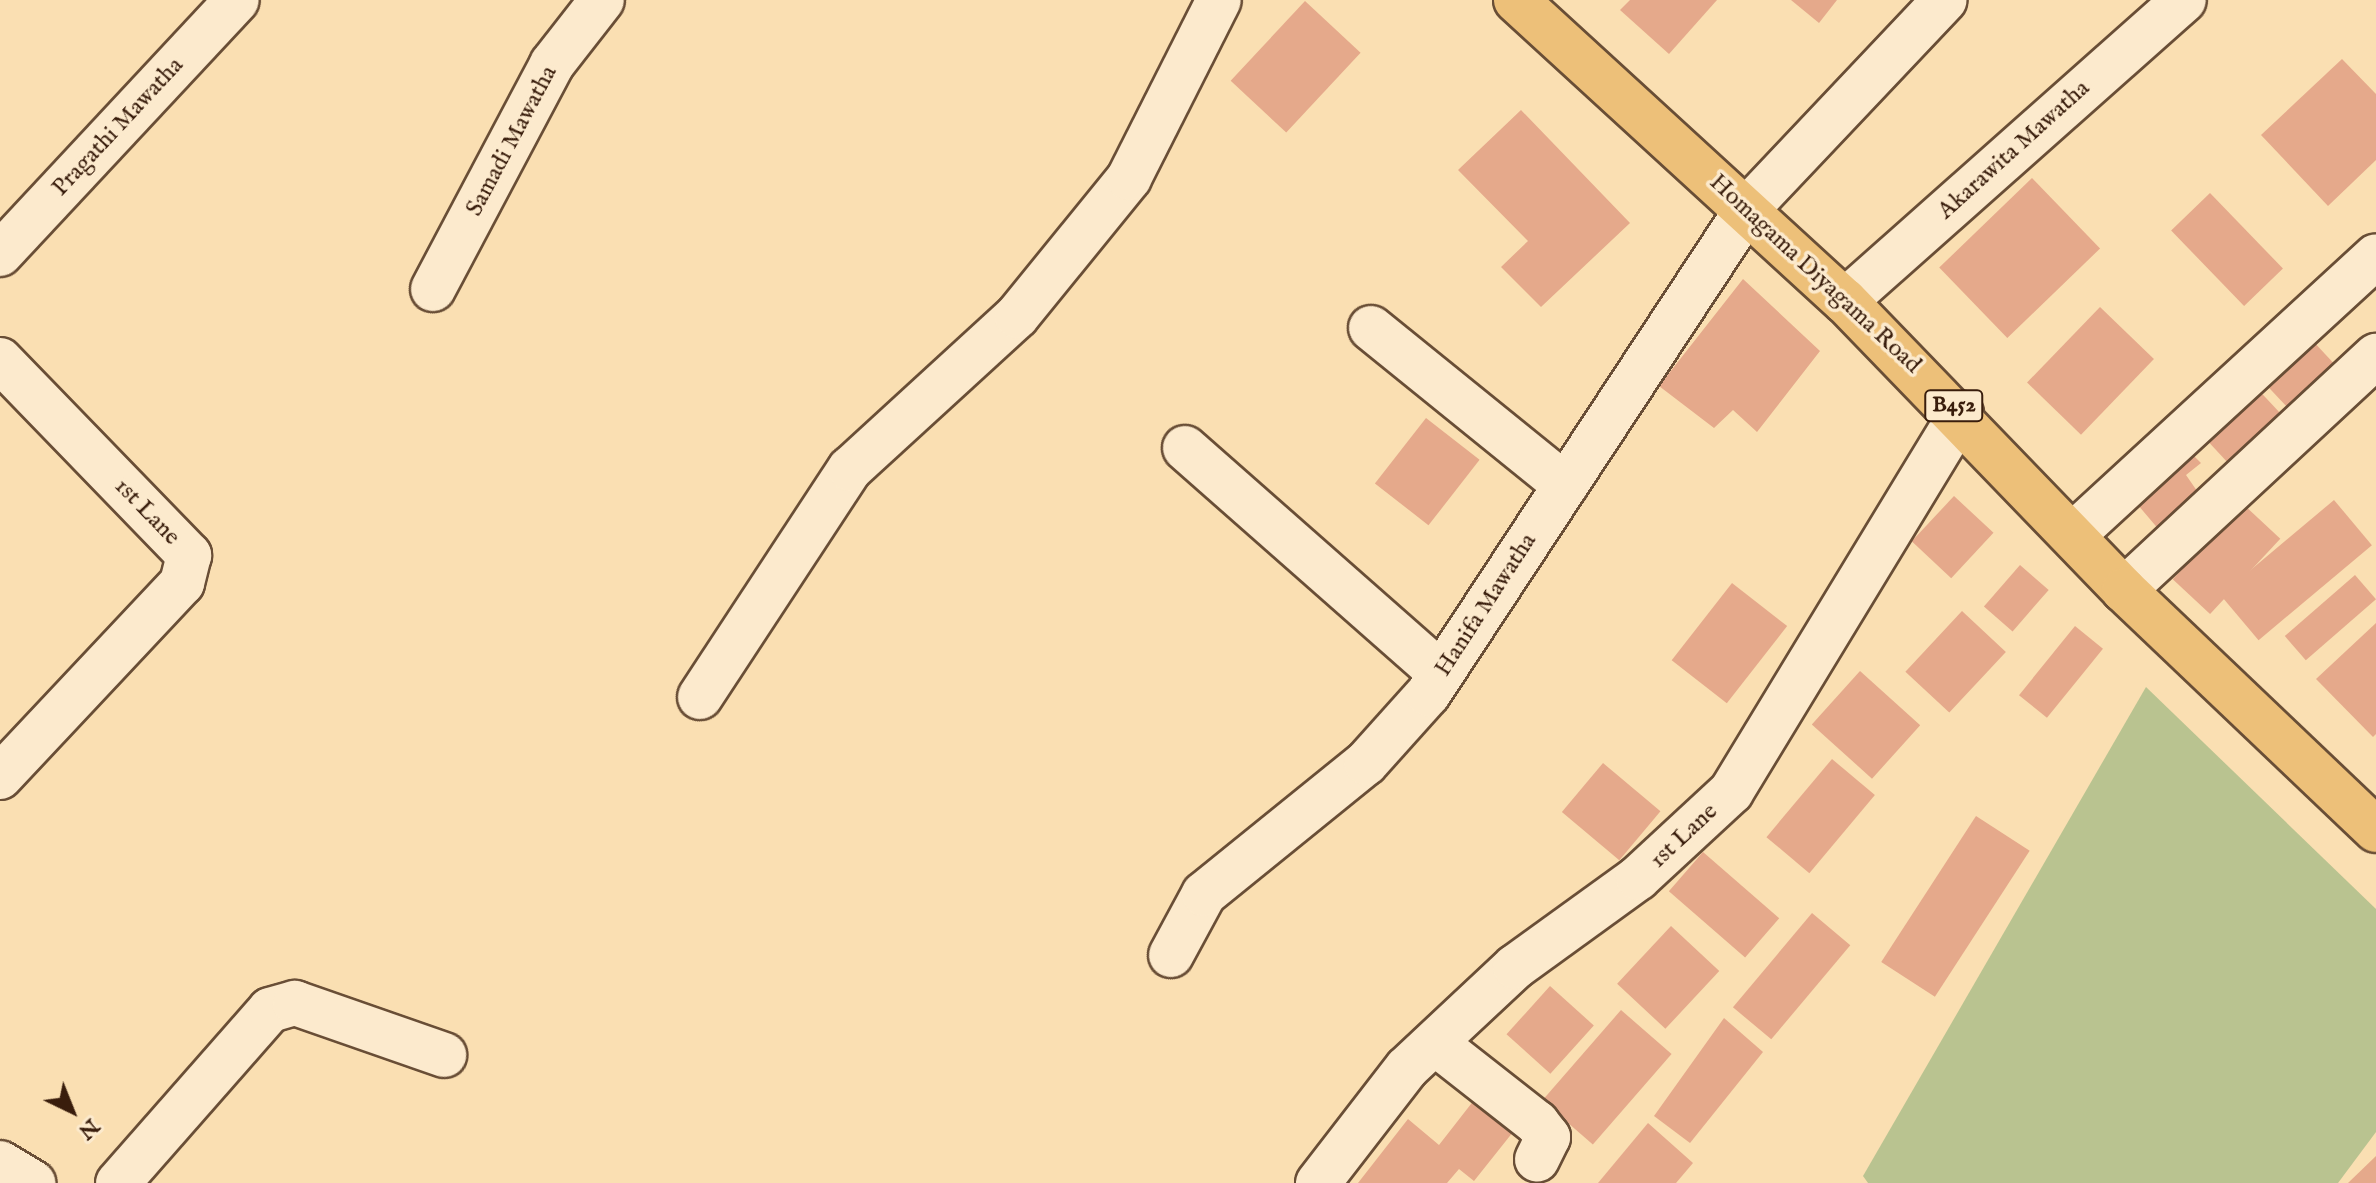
<!DOCTYPE html>
<style>
body{margin:0}
#map{position:relative;width:2376px;height:1183px;overflow:hidden;background:#fadfb2;font-family:"IM FELL English",serif}
div>[style]{position:absolute}
[style*='--x']{left:calc(var(--x)*1px);top:calc(var(--y)*1px);width:calc(var(--w)*1px);rotate:calc(var(--a)*1deg)}
.green>*{inset:0;background:#b9c390}
.building>*{inset:0;background:#e5a98b;transform-origin:0 0}
.roads{filter:drop-shadow(2px 0 #694e36) drop-shadow(-2px 0 #694e36) drop-shadow(0 2px #694e36) drop-shadow(0 -2px #694e36)}
.minor>*{height:44px;margin:-22px;padding:0 22px;transform-origin:22px;border-radius:22px;background:#fceacd}
.major>*{height:44px;margin:-22px;padding:0 22px;transform-origin:22px;border-radius:22px;background:#edc079}
span{translate:-50% -50%;white-space:nowrap;text-align:center;line-height:1.15;-webkit-text-stroke:7px #fceacd;paint-order:stroke}
.shield-label span{padding:2px 6px;background:#fceacd;border:2px solid;border-radius:6px;-webkit-text-stroke-width:0}
.shield-label{font-size:22px;color:#391d0c;font-weight:700}
.street-label{font-size:24px;color:#391d0c}
.north{position:absolute;left:32px;top:1071px;width:80px;height:80px;-webkit-text-stroke:6px #fceacd;paint-order:stroke;rotate:137deg;font-size:22px;font-weight:700;line-height:32px;text-align:center;color:#391d0c}
.north::after{content:'';display:block;margin:auto;width:28px;height:36px;background:#391d0c;clip-path:polygon(50% 0,100% 100%,50% 72%,0 100%)}
</style>
<div id="map">
<div class="green">
<div style="clip-path:polygon(2146px 687px,2376px 909px,2376px 1132px,2338px 1183px,1868px 1183px,1863px 1176px)"></div>
</div>
<div class="building">
<div style="clip-path:polygon(1630px 0,1717px 0,1669px 54px,1620px 10px)"></div>
<div style="clip-path:polygon(1791px 0,1837px 0,1819px 23px)"></div>
<div style="left:1305px;top:1px;width:76px;height:109px;rotate:43deg"></div>
<div style="clip-path:polygon(2342px 59px,2376px 94px,2376px 160px,2328px 206px,2261px 135px)"></div>
<div style="clip-path:polygon(1521px 110px,1630px 223px,1541px 307px,1501px 267px,1528px 241px,1458px 170px)"></div>
<div style="left:2032px;top:178px;width:98px;height:129px;rotate:46deg"></div>
<div style="left:2210px;top:193px;width:105px;height:54px;rotate:46deg"></div>
<div style="clip-path:polygon(1743px 279px,1820px 351px,1757px 432px,1733px 410px,1714px 428px,1659px 386px)"></div>
<div style="left:2100px;top:307px;width:75px;height:105px;rotate:44deg"></div>
<div style="left:2312px;top:340px;width:45px;height:64px;rotate:47deg"></div>
<div style="left:2252px;top:383px;width:50px;height:72px;rotate:47deg"></div>
<div style="left:1426px;top:418px;width:68px;height:83px;rotate:38deg"></div>
<div style="clip-path:polygon(2191px 453px,2201px 463px,2186px 475px,2204px 501px,2166px 538px,2132px 498px)"></div>
<div style="left:1954px;top:496px;width:54px;height:62px;rotate:43deg"></div>
<div style="left:2334px;top:500px;width:59px;height:148px;rotate:50deg"></div>
<div style="left:2243px;top:504px;width:51px;height:103px;rotate:43deg"></div>
<div style="left:2020px;top:565px;width:38px;height:55px;rotate:41deg"></div>
<div style="left:2355px;top:575px;width:32px;height:93px;rotate:49deg"></div>
<div style="left:1732px;top:583px;width:70px;height:98px;rotate:38deg"></div>
<div style="left:1962px;top:611px;width:60px;height:83px;rotate:43deg"></div>
<div style="clip-path:polygon(2376px 623px,2376px 734px,2373px 737px,2316px 679px)"></div>
<div style="left:2075px;top:626px;width:36px;height:89px;rotate:39deg"></div>
<div style="left:1860px;top:671px;width:81px;height:72px;rotate:42deg"></div>
<div style="left:1832px;top:759px;width:56px;height:102px;rotate:40deg"></div>
<div style="left:1603px;top:763px;width:75px;height:64px;rotate:40deg"></div>
<div style="left:1976px;top:816px;width:64px;height:174px;rotate:33deg"></div>
<div style="left:1703px;top:852px;width:101px;height:52px;rotate:41deg"></div>
<div style="left:1812px;top:913px;width:50px;height:123px;rotate:40deg"></div>
<div style="left:1671px;top:926px;width:66px;height:79px;rotate:43deg"></div>
<div style="left:1550px;top:986px;width:59px;height:65px;rotate:42deg"></div>
<div style="left:1621px;top:1010px;width:67px;height:120px;rotate:41deg"></div>
<div style="clip-path:polygon(1724px 1018px,1763px 1052px,1690px 1143px,1654px 1116px)"></div>
<div style="clip-path:polygon(1478px 1095px,1517px 1127px,1474px 1181px,1459px 1169px,1447px 1183px,1358px 1183px,1408px 1119px,1439px 1145px)"></div>
<div style="clip-path:polygon(1648px 1123px,1693px 1163px,1676px 1183px,1598px 1183px)"></div>
<div style="clip-path:polygon(2376px 1156px,2376px 1183px,2348px 1183px)"></div>
</div>
<div class="roads">
<div class="minor">
<div style="--x:0;--y:254;--w:347;--a:-47"></div>
<div style="--x:433;--y:289;--w:255;--a:-62.1"></div>
<div style="--x:552;--y:64;--w:81;--a:-52"></div>
<div style="--x:1845;--y:301;--w:453;--a:-41.6"></div>
<div style="--x:1371;--y:328;--w:250;--a:39"></div>
<div style="--x:0;--y:360;--w:272;--a:45.9"></div>
<div style="--x:189;--y:555;--w:29;--a:104"></div>
<div style="--x:182;--y:583;--w:266;--a:133.2"></div>
<div style="--x:1185;--y:448;--w:341;--a:41.4"></div>
<div style="--x:2074;--y:534;--w:410;--a:-42.6"></div>
<div style="--x:2124;--y:590;--w:344;--a:-42.9"></div>
<div style="--x:700;--y:697;--w:273;--a:-56.7"></div>
<div style="--x:850;--y:469;--w:226;--a:-42.5"></div>
<div style="--x:1017;--y:316;--w:178;--a:-50.9"></div>
<div style="--x:1129;--y:178;--w:199;--a:-63.2"></div>
<div style="--x:1171;--y:955;--w:69;--a:-61.6"></div>
<div style="--x:1204;--y:894;--w:208;--a:-39"></div>
<div style="--x:1366;--y:763;--w:93;--a:-48.1"></div>
<div style="--x:1428;--y:694;--w:582;--a:-56.64"></div>
<div style="--x:1748;--y:208;--w:286;--a:-46.6"></div>
<div style="--x:1435;--y:1043;--w:130;--a:38.1"></div>
<div style="--x:1537;--y:1123;--w:18;--a:52"></div>
<div style="--x:1548;--y:1137;--w:25;--a:116"></div>
<div style="--x:0;--y:1163;--w:39;--a:31"></div>
<div style="--x:118;--y:1183;--w:230;--a:-48.7"></div>
<div style="--x:270;--y:1010;--w:26;--a:-16"></div>
<div style="--x:295;--y:1003;--w:158;--a:19.2"></div>
<div style="--x:1318;--y:1183;--w:145;--a:-52.3"></div>
<div style="--x:1407;--y:1068;--w:148;--a:-43.1"></div>
<div style="--x:1515;--y:967;--w:152;--a:-35.9"></div>
<div style="--x:1638;--y:878;--w:127;--a:-42.8"></div>
<div style="--x:1731;--y:792;--w:443;--a:-58.7"></div>
</div>
<div class="major">
<div style="--x:1516;--y:0;--w:446;--a:42.5"></div>
<div style="--x:1845;--y:301;--w:402;--a:46"></div>
<div style="--x:2124;--y:590;--w:348;--a:43.6"></div>
</div>
</div>
<div class="shield-label">
<span style="left:1954px;top:406px">B452</span>
</div>
<div class="street-label">
<span style="left:118px;top:127px;rotate:-47deg">Pragathi Mawatha</span>
<span style="left:512px;top:141px;rotate:-62deg">Samadi Mawatha</span>
<span style="left:2014px;top:150px;rotate:-42deg">Akarawita Mawatha</span>
<span style="left:1815px;top:274px;rotate:43deg">Homagama Diyagama Road</span>
<span style="left:147px;top:512px;rotate:46deg">1st Lane</span>
<span style="left:1486px;top:605px;rotate:-57deg">Hanifa Mawatha</span>
<span style="left:1684px;top:836px;rotate:-43deg">1st Lane</span>
</div>
<div class="north">N</div>
</div>
